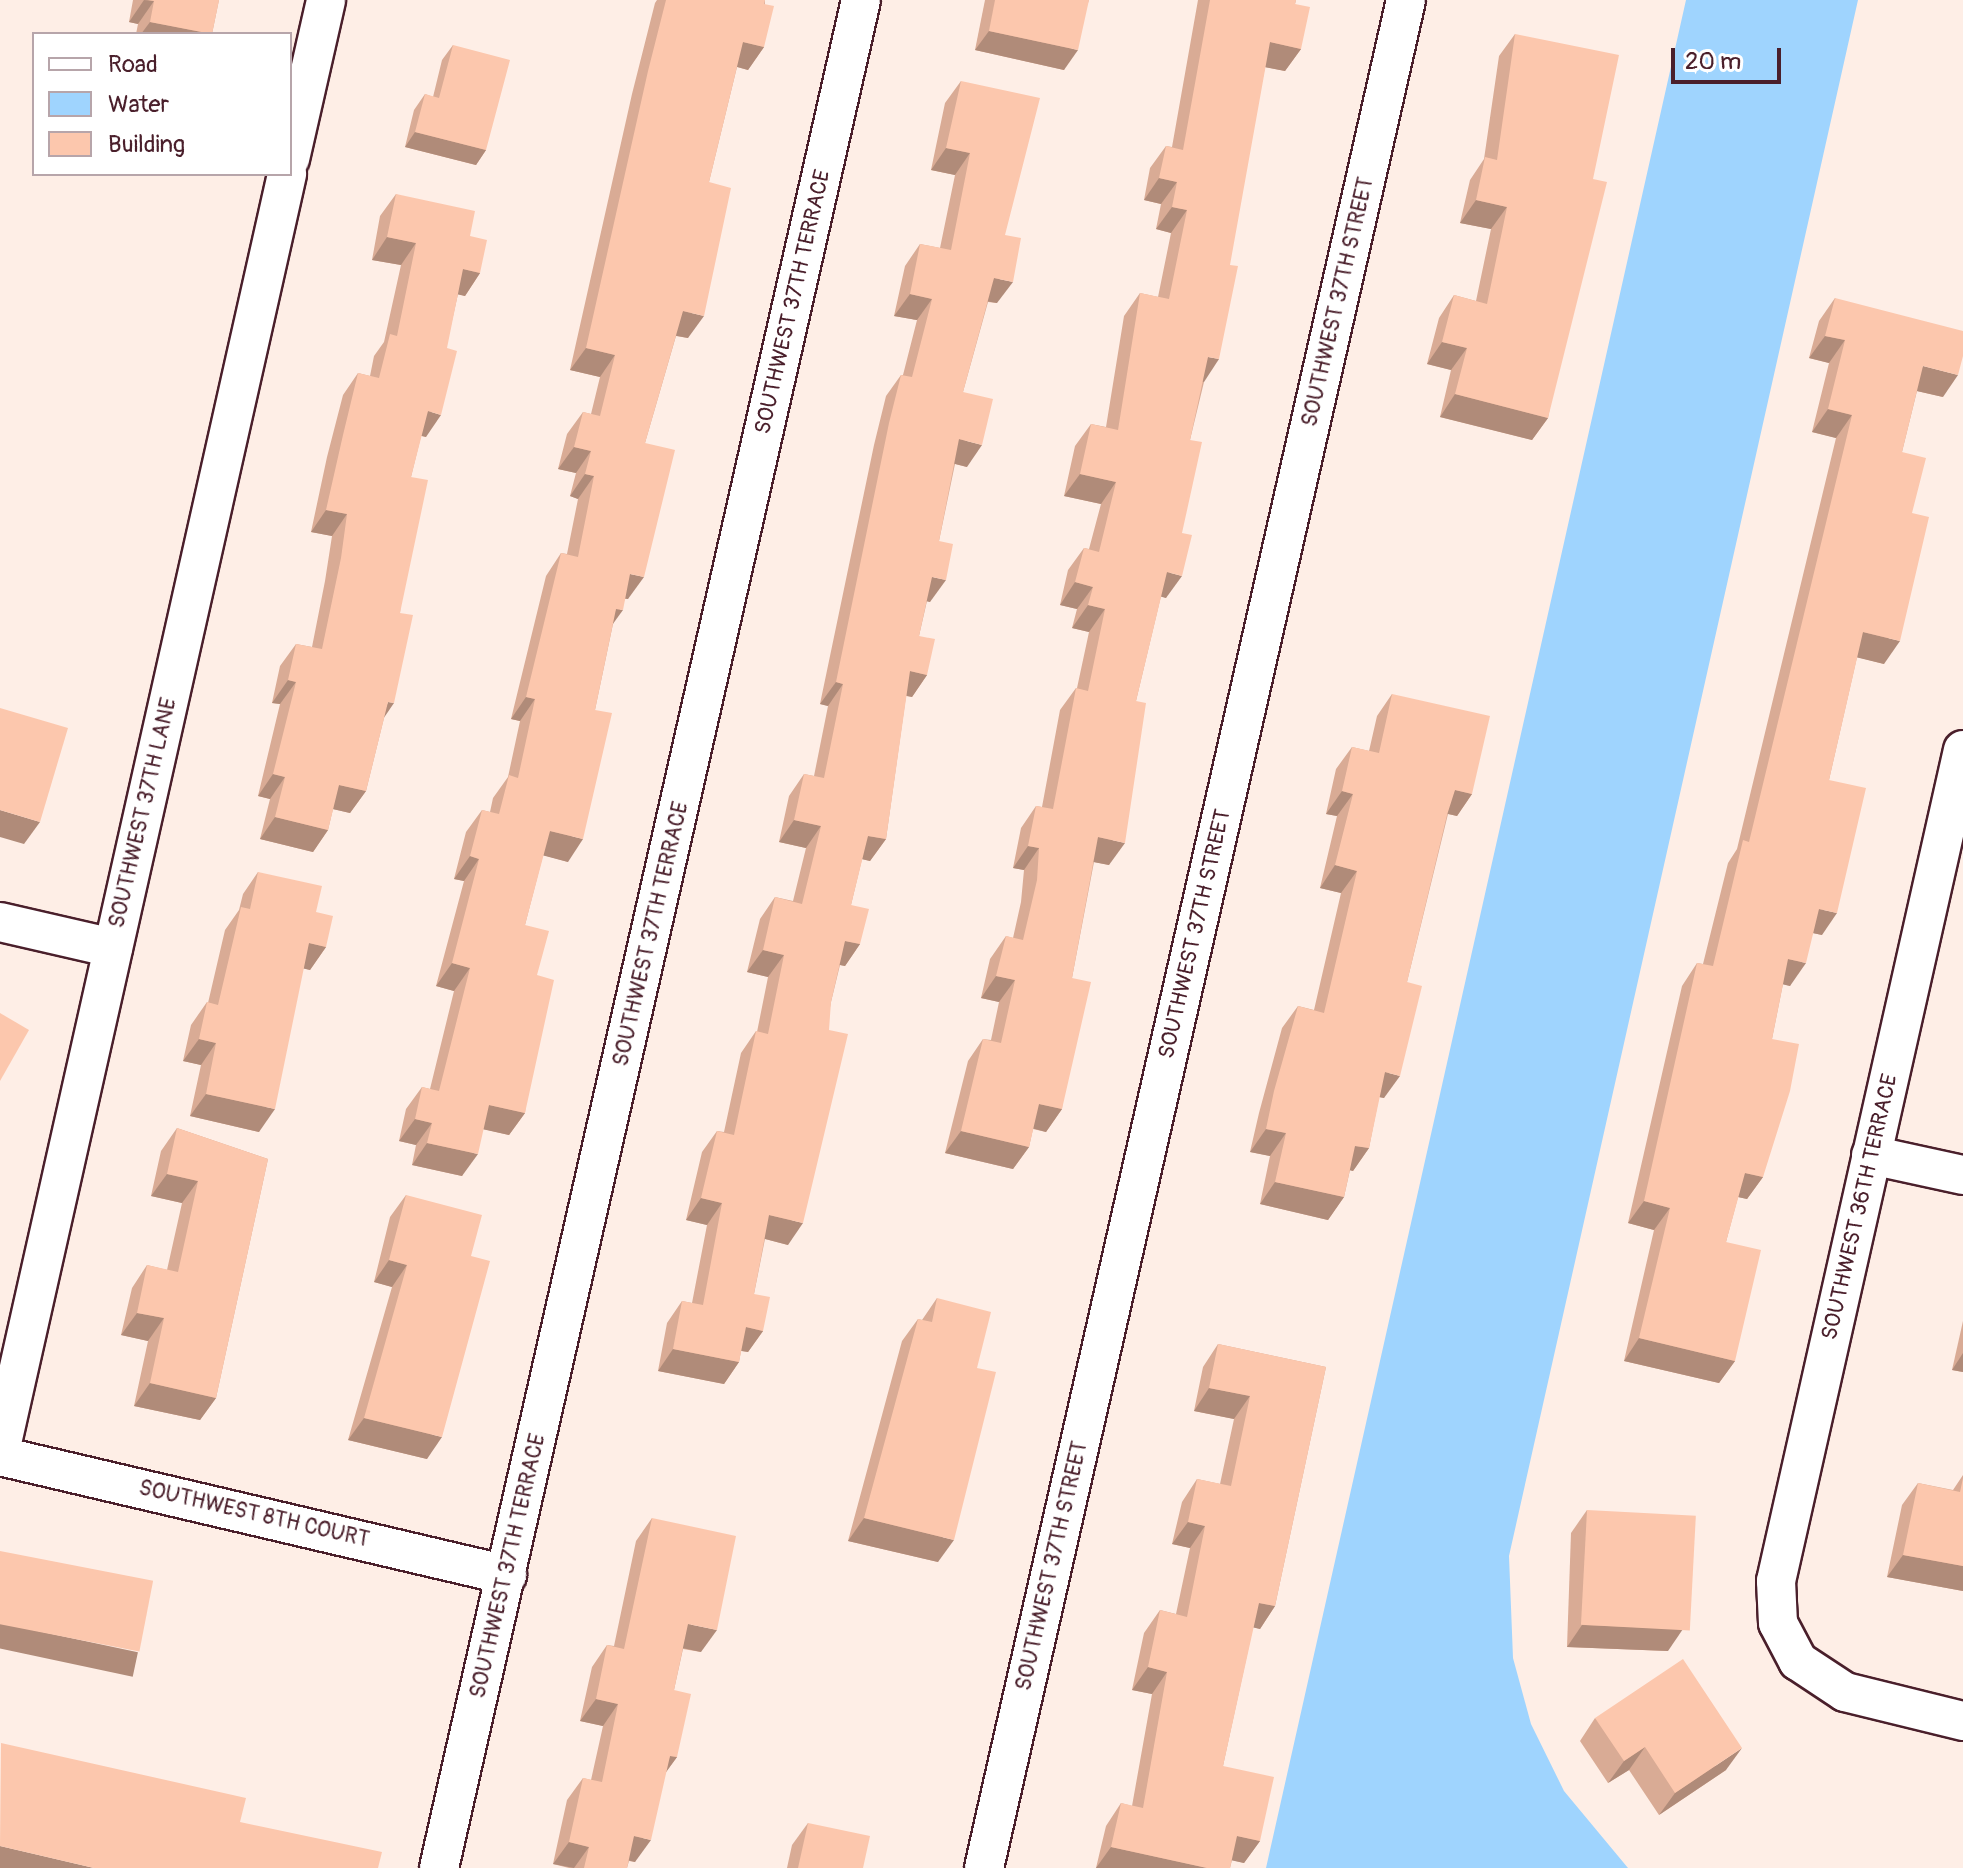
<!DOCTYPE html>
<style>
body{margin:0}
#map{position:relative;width:1963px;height:1868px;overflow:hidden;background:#feeee6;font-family:Pangolin,sans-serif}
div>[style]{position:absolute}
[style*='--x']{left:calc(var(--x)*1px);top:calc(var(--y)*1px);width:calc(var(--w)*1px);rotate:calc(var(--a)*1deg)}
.water>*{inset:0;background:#9fd4fe}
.roads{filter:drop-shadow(2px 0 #4a1f2b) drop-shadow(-2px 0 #4a1f2b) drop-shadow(0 2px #4a1f2b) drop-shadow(0 -2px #4a1f2b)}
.minor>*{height:38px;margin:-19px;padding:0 19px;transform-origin:19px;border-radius:19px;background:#fff}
.wall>*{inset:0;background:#d9ab95}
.shaded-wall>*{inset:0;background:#b08b79;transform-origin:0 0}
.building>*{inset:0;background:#fcc7ad;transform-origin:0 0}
span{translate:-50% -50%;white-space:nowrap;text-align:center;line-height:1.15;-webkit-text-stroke:6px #fff;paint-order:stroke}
.street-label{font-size:22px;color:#4a1f2b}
.legend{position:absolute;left:32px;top:32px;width:260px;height:144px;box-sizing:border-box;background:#fff;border:2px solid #b7a5aa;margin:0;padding:10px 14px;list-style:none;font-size:24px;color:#4a1f2b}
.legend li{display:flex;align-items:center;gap:16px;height:40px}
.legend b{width:40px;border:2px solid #b7a5aa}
.scale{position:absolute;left:1671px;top:48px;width:110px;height:36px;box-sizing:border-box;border:4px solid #4a1f2b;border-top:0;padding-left:10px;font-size:24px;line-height:28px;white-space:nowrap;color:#4a1f2b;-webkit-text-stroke:6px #fff;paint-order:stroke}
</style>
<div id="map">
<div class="water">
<div style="clip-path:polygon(1686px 0,1858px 0,1509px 1556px,1513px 1658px,1531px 1724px,1564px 1791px,1628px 1868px,1266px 1868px)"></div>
</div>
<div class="roads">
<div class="minor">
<div style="--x:290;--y:159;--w:163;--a:-77.2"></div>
<div style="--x:1963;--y:750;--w:852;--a:102.68"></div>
<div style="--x:1776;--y:1581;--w:42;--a:87.3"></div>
<div style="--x:1778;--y:1623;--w:43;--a:62.2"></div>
<div style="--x:1798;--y:1661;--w:56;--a:33.4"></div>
<div style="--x:1845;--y:1692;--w:122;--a:13.8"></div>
<div style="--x:0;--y:922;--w:116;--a:13"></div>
<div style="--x:1871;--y:1155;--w:94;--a:12.3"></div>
<div style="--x:0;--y:1452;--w:1310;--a:-77.34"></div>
<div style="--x:0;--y:1456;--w:521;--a:13.21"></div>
<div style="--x:439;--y:1868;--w:1915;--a:-77.27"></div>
<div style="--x:984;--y:1868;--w:1915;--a:-77.27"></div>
</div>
</div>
<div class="wall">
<div style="clip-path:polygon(133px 0,219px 0,212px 34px,136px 34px,138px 24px,129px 22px)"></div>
<div style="clip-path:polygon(657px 0,765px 0,764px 47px,748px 70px,737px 67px,709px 182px,688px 338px,676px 336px,645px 443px,628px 599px,625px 599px,613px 624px,595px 710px,568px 862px,543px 855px,525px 925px,537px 975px,525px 1113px,509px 1135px,483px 1129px,462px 1176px,412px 1165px,416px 1145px,399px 1141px,406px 1109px,422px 1087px,430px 1089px,454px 991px,436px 986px,464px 881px,454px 879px,466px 832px,482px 810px,490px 812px,493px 798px,508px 777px,520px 721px,511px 719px,546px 576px,561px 553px,567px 554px,578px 499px,570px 496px,576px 473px,558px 469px,567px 434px,583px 412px,591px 414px,600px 377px,570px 370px,632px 94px,655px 3px)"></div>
<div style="clip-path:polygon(985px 0,1089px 0,1064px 70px,975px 50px)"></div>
<div style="clip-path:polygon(1198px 0,1296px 0,1295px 4px,1301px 49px,1285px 71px,1265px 67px,1204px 382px,1190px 440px,1166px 598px,1161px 596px,1136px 701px,1109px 865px,1094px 862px,1072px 978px,1062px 1109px,1046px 1132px,1033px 1129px,1029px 1147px,1013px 1169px,945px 1153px,968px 1061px,983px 1039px,991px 1040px,999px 1002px,981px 998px,990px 959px,1006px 936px,1013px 938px,1021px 902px,1024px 870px,1013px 868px,1021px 828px,1036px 806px,1042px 807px,1060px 710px,1076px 688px,1077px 688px,1089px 632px,1072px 628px,1077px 609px,1060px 605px,1068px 570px,1084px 548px,1089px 549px,1101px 504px,1064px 496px,1075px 446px,1091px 424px,1106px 427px,1124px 316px,1140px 293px,1158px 297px,1171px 233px,1156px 229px,1161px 204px,1144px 200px,1150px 168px,1166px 146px,1172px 147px)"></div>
<div style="clip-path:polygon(1515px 34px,1593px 179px,1548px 418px,1532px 440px,1440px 417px,1451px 370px,1427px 364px,1439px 318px,1454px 295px,1476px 301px,1491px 229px,1460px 223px,1470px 180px,1484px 159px,1499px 56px)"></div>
<div style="clip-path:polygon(453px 45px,486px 150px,476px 165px,405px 147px,414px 110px,425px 94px,433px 97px,442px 60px)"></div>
<div style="clip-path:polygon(961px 81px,1005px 235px,997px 303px,988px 302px,963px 392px,967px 467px,955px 464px,939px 541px,930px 602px,927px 601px,919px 636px,927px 675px,912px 697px,906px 696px,886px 839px,870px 861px,862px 859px,851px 905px,860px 944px,845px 966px,840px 965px,831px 1002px,788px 1245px,765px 1239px,754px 1294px,763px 1331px,748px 1352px,741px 1351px,739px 1362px,724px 1384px,658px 1371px,667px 1323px,682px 1301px,692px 1303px,707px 1225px,686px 1220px,702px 1152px,717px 1131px,724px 1132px,741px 1053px,756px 1031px,757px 1032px,768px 977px,747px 972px,760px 919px,775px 897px,793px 901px,806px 848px,779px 842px,789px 796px,804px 774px,814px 776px,828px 706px,820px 704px,874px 445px,886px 396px,901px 375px,903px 375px,917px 320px,894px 316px,905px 266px,920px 244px,940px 248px,955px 175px,931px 170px,945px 103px)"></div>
<div style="clip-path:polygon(396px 194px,470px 236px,480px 273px,465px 296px,458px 294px,426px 437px,421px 436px,411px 477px,400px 613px,384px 718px,366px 791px,350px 813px,333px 809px,328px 830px,313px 852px,260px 839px,270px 799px,258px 796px,280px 704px,272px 703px,280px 666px,296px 644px,312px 647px,325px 581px,332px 536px,311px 532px,327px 457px,343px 395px,358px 373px,370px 376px,374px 356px,384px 342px,401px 265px,372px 260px,380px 216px)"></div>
<div style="clip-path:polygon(1835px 298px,1943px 397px,1917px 391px,1902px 452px,1912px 513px,1884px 664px,1857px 657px,1829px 780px,1822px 935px,1813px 933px,1790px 986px,1783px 984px,1772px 1039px,1763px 1177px,1747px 1199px,1738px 1197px,1726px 1242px,1735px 1361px,1719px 1383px,1624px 1361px,1654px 1230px,1628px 1223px,1682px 986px,1697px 963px,1703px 964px,1728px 863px,1737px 849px,1836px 438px,1812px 432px,1829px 363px,1809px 358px,1819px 321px)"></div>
<div style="clip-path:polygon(1392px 694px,1472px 794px,1457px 816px,1448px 814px,1407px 982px,1384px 1098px,1379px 1097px,1369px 1148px,1353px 1171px,1350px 1170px,1344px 1197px,1328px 1220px,1260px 1204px,1270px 1156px,1250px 1152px,1259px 1113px,1282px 1028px,1298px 1006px,1314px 1010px,1341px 893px,1320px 888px,1337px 816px,1326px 814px,1336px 769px,1352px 747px,1369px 751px,1377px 716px)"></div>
<div style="clip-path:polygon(258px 872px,316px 912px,326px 947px,310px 970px,303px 968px,259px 1132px,190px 1116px,201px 1065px,183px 1061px,191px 1025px,207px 1002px,208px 1003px,225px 930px,239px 910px,243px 894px)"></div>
<div style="clip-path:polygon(177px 1128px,268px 1159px,216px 1398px,200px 1420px,134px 1406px,148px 1341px,121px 1335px,132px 1288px,147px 1265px,167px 1270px,182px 1203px,151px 1196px,161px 1151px)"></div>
<div style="clip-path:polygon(406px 1195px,471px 1256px,427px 1459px,348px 1440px,392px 1287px,374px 1282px,390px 1217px)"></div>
<div style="clip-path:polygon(937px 1298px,977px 1368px,938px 1562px,848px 1541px,902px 1341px,918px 1319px,922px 1320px)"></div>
<div style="clip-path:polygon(1963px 1321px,1963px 1372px,1952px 1370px)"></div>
<div style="clip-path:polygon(1218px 1344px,1326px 1367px,1275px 1606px,1260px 1629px,1253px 1627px,1223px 1766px,1260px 1841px,1244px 1863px,1232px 1860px,1230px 1868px,1096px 1868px,1106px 1826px,1121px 1803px,1132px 1806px,1152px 1694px,1132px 1690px,1144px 1633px,1160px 1610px,1176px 1614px,1190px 1548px,1172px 1544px,1182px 1502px,1197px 1479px,1220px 1484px,1234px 1419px,1194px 1411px,1203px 1367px)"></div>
<div style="clip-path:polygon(1963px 1475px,1963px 1591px,1887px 1577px,1902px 1505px,1918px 1483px,1953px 1490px)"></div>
<div style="clip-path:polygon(1587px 1510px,1668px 1651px,1567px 1647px,1571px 1533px)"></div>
<div style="clip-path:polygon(652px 1518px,701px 1652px,683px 1649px,674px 1690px,677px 1757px,666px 1772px,635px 1862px,629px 1861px,627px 1868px,569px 1868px,553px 1864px,567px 1800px,583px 1778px,591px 1780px,603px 1726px,580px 1721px,592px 1667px,607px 1645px,614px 1646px,636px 1541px)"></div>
<div style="clip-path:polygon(1595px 1718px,1726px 1770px,1659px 1815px,1629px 1770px,1608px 1783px,1580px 1741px)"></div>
<div style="clip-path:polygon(808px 1823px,863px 1868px,787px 1868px,792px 1845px)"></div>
</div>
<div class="shaded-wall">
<div style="clip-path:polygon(144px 0,154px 1px,138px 24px,129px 22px)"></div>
<div style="clip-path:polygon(150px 22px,212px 34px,141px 34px)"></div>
<div style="clip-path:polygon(989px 31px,1078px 50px,1064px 70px,975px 50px)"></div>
<div style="clip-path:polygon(743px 42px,764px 47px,748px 70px,727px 64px)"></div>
<div style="clip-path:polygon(1270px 42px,1301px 49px,1285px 71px,1254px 65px)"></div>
<div style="clip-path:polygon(415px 132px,486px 150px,476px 165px,405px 147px)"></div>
<div style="clip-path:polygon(946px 148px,970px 153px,955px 175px,931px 170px)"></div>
<div style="clip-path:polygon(1159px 178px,1177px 182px,1161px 204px,1144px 200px)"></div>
<div style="clip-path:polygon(1476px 200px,1507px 207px,1491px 229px,1460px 223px)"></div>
<div style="clip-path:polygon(1172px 207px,1187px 210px,1171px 233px,1156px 229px)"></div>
<div style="clip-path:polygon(387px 237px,416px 243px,401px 265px,372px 260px)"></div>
<div style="clip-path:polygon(463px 269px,480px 273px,465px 296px,447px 292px)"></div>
<div style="clip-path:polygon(994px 278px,1013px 282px,997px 303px,979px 300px)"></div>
<div style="clip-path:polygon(910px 294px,932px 299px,917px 320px,894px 316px)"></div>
<div style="clip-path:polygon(683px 311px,704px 316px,688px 338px,667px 334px)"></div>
<div style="clip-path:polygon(1825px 336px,1845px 340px,1829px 363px,1809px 358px)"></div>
<div style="clip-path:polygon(1442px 342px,1467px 348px,1451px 370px,1427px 364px)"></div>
<div style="clip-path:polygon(586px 348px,615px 355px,600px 377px,570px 370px)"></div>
<div style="clip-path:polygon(1208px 357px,1219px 359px,1204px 382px,1192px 379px)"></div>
<div style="clip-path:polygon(1923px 366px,1958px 375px,1943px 397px,1908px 389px)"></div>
<div style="clip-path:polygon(1455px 394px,1548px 418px,1532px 440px,1440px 417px)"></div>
<div style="clip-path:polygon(1828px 409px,1852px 415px,1836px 438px,1812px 432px)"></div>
<div style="clip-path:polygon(428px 411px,441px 415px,426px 437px,412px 433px)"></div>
<div style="clip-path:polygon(959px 439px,982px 445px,967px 467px,944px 461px)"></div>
<div style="clip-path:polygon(574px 447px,591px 451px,576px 473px,558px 469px)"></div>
<div style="clip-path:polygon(585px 474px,594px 476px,578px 499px,570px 496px)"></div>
<div style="clip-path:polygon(1080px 474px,1116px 482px,1101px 504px,1064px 496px)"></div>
<div style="clip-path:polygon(326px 510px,347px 514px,332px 536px,311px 532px)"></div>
<div style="clip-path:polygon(1167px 572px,1182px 576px,1166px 598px,1151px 594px)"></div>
<div style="clip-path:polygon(630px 574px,644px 577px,628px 599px,614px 596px)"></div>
<div style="clip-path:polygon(932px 577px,946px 580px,930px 602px,916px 599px)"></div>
<div style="clip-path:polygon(1075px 582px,1093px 587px,1077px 609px,1060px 605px)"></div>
<div style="clip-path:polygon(1088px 605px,1105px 609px,1089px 632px,1072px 628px)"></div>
<div style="clip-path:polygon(616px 609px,623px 610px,607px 632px)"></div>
<div style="clip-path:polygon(1863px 632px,1900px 641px,1884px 664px,1847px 655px)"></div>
<div style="clip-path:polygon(910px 671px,927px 675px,912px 697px,895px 693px)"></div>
<div style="clip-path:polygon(288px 680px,296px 682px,280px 704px,272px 703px)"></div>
<div style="clip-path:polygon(836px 682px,843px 684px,828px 706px,820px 704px)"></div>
<div style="clip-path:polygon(526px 697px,535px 699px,520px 721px,511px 719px)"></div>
<div style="clip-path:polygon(388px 702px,394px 703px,379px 725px)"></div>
<div style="clip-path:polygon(273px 774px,285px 777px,270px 799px,258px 796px)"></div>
<div style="clip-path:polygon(339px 785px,366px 791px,350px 813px,324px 807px)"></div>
<div style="clip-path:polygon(1455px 790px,1472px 794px,1457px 816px,1440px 812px)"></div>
<div style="clip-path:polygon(1342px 791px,1353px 794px,1337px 816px,1326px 814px)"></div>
<div style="clip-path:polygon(0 810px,40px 822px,24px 844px,0 837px)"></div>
<div style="clip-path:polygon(275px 817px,328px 830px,313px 852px,260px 839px)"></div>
<div style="clip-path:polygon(794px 820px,821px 826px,806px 848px,779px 842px)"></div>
<div style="clip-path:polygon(550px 831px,583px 839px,568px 862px,534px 853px)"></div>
<div style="clip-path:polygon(868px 836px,886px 839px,870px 861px,853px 857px)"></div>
<div style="clip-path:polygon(1098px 837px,1125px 843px,1109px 865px,1083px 860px)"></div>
<div style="clip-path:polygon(1028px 846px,1039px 848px,1024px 870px,1013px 868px)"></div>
<div style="clip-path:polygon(470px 856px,479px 859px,464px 881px,454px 879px)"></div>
<div style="clip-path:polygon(1335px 865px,1357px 871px,1341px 893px,1320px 888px)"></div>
<div style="clip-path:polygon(1819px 909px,1837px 913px,1822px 935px,1803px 931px)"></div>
<div style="clip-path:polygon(845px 941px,860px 944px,845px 966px,830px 963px)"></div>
<div style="clip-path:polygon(309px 943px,326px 947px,310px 970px,293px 966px)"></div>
<div style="clip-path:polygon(763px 950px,784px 955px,768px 977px,747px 972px)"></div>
<div style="clip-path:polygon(1788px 959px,1806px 963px,1790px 986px,1773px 982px)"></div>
<div style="clip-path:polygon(452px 963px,470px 968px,454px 991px,436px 986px)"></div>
<div style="clip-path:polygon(996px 976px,1015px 980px,999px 1002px,981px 998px)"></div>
<div style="clip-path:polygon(199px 1039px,216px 1043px,201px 1065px,183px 1061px)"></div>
<div style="clip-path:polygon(1385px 1072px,1400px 1076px,1384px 1098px,1369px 1095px)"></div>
<div style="clip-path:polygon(206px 1094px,275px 1109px,259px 1132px,190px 1116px)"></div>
<div style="clip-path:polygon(1039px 1104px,1062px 1109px,1046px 1132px,1024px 1126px)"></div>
<div style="clip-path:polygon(489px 1105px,525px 1113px,509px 1135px,473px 1127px)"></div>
<div style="clip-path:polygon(415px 1119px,432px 1123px,416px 1145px,399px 1141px)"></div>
<div style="clip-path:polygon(1266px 1129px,1286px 1133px,1270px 1156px,1250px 1152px)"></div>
<div style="clip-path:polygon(961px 1131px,1029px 1147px,1013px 1169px,945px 1153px)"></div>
<div style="clip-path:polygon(427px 1143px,478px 1154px,462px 1176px,412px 1165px)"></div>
<div style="clip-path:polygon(1355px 1146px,1369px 1148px,1353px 1171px,1340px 1168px)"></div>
<div style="clip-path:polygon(1745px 1173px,1763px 1177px,1747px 1199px,1729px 1195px)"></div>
<div style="clip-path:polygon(167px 1174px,198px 1181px,182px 1203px,151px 1196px)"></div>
<div style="clip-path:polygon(1275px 1182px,1344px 1197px,1328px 1220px,1260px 1204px)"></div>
<div style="clip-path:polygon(701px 1198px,722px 1203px,707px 1225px,686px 1220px)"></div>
<div style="clip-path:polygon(1644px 1201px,1670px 1208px,1654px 1230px,1628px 1223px)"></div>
<div style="clip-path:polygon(769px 1215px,803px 1223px,788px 1245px,754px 1236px)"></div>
<div style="clip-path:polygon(389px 1260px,407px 1265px,392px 1287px,374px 1282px)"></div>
<div style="clip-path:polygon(137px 1313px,164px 1318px,148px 1341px,121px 1335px)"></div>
<div style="clip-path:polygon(746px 1327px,763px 1331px,748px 1352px,731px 1349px)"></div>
<div style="clip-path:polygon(1639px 1338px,1735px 1361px,1719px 1383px,1624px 1361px)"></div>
<div style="clip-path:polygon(673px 1349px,739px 1362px,724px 1384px,658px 1371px)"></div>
<div style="clip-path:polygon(1963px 1353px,1963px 1372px,1952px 1370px)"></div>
<div style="clip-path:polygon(150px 1383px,216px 1398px,200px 1420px,134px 1406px)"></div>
<div style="clip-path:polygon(1209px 1388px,1250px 1396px,1234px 1419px,1194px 1411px)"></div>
<div style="clip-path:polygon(364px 1418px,442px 1437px,427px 1459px,348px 1440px)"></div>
<div style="clip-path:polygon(864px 1518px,954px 1540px,938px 1562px,848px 1541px)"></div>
<div style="clip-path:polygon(1188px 1522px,1205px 1526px,1190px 1548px,1172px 1544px)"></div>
<div style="clip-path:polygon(1903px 1555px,1963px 1566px,1963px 1591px,1887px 1577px)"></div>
<div style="clip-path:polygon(1259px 1603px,1275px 1606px,1260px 1629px,1243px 1625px)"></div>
<div style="left:0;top:1623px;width:141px;height:25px;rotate:12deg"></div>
<div style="clip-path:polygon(688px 1624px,717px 1630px,701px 1652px,673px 1646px)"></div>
<div style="clip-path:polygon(1582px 1625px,1683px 1629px,1668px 1651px,1567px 1647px)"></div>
<div style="clip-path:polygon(1148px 1667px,1167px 1672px,1152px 1694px,1132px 1690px)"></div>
<div style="clip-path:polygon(596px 1699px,618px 1704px,603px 1726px,580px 1721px)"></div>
<div style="clip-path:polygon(1645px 1747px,1629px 1770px,1608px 1783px,1624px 1761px)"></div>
<div style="clip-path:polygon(1742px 1748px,1726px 1770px,1659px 1815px,1675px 1793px)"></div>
<div style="clip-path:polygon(670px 1756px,677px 1757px,661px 1779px)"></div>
<div style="clip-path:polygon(634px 1836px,651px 1840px,635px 1862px,619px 1858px)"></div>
<div style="clip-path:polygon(1237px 1836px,1260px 1841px,1244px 1863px,1221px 1858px)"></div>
<div style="clip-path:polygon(569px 1842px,589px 1847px,574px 1868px,553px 1864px)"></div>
<div style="clip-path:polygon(0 1846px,94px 1868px,0 1868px)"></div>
<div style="clip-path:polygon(1111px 1847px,1207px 1868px,1096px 1868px)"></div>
</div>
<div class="building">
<div style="clip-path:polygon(148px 0,219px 0,212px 34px,150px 22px,154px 1px)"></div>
<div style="clip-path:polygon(666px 0,765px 0,764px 4px,774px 6px,764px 47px,743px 42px,709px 182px,731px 188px,704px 316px,683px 311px,645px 443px,675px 450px,644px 577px,630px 574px,623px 610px,616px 609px,595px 710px,612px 713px,583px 839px,550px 831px,525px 925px,549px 931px,537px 975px,554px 980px,525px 1113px,489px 1105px,478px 1154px,427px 1143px,432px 1123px,415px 1119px,422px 1087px,439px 1091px,470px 968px,452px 963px,479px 859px,470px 856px,482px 810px,499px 814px,509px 775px,518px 778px,535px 699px,526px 697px,561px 553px,578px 557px,594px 476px,585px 474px,591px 451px,574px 447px,583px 412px,600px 416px,615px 355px,586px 348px,648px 71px)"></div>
<div style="clip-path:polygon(995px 0,1089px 0,1078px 50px,989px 31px)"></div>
<div style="clip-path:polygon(1210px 0,1296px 0,1295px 4px,1310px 7px,1301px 49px,1270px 42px,1230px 265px,1238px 266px,1219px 359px,1208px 357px,1190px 440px,1202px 442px,1182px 533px,1192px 535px,1182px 576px,1167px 572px,1136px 701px,1146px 703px,1125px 843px,1098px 837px,1072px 978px,1091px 982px,1062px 1109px,1039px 1104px,1029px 1147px,961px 1131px,983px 1039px,1001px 1043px,1015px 980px,996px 976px,1006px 936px,1023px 940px,1037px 880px,1039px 848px,1028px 846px,1036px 806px,1053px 809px,1076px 688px,1088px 691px,1105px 609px,1088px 605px,1093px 587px,1075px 582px,1084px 548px,1099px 552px,1116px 482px,1080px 474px,1091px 424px,1118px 430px,1140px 293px,1169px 299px,1187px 210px,1172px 207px,1177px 182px,1159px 178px,1166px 146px,1183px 150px)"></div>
<div style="clip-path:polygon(1515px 34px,1619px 55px,1593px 179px,1607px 182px,1548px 418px,1455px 394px,1467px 348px,1442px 342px,1454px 295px,1487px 304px,1507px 207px,1476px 200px,1485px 157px,1497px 160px)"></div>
<div style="clip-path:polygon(453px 45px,510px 60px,486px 150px,415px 132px,425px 94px,439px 98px)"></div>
<div style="clip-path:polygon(961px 81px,1040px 98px,1005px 235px,1021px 238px,1013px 282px,994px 278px,963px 392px,993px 399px,982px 445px,959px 439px,939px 541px,953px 544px,946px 580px,932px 577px,919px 636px,935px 639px,927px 675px,910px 671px,886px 839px,868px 836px,851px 905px,869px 909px,860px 944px,845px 941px,831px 1002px,829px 1030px,848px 1034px,803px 1223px,769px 1215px,754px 1294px,770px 1297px,763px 1331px,746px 1327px,739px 1362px,673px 1349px,682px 1301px,703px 1305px,722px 1203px,701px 1198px,717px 1131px,734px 1135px,756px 1031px,768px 1034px,784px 955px,763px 950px,775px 897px,802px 904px,821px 826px,794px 820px,804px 774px,824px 778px,843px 684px,836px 682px,889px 423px,901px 375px,912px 377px,932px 299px,910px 294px,920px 244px,951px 250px,970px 153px,946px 148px)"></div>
<div style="clip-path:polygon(396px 194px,475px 211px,470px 236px,487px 240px,480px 273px,463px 269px,447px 348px,457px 351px,441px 415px,428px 411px,411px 477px,428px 480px,400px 613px,413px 615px,394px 703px,388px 702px,366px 791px,339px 785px,328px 830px,275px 817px,285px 777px,273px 774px,296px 682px,288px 680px,296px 644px,322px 649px,341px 558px,347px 514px,326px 510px,343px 435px,358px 373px,379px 378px,390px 334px,397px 336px,416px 243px,387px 237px)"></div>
<div style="clip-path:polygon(1835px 298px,1963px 331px,1963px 356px,1958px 375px,1923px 366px,1902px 452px,1926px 458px,1912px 513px,1929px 517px,1900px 641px,1863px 632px,1829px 780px,1866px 788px,1837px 913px,1819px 909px,1806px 963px,1788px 959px,1772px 1039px,1799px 1044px,1790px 1091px,1763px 1177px,1745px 1173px,1726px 1242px,1761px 1250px,1735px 1361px,1639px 1338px,1670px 1208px,1644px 1201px,1697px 963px,1713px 966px,1743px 840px,1749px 842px,1852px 415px,1828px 409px,1845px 340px,1825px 336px)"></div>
<div style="clip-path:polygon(1392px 694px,1490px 716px,1472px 794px,1455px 790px,1447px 815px,1407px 982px,1422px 986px,1400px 1076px,1385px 1072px,1369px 1148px,1355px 1146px,1344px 1197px,1275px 1182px,1286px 1133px,1266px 1129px,1274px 1091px,1298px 1006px,1324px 1013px,1357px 871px,1335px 865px,1353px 794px,1342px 791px,1352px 747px,1379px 753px)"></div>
<div style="clip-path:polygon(0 708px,68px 728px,40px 822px,0 810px)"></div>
<div style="clip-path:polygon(258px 872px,322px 886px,316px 912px,333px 916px,326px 947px,309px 943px,275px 1109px,206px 1094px,216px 1043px,199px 1039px,207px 1002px,218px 1005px,241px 907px,250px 909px)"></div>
<div style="clip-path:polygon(0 1013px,29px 1030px,0 1081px)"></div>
<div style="clip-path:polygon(177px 1128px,268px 1159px,216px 1398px,150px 1383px,164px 1318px,137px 1313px,147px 1265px,178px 1272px,198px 1181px,167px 1174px)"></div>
<div style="clip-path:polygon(406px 1195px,482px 1215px,471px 1256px,490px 1261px,442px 1437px,364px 1418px,407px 1265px,389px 1260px)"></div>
<div style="clip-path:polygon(937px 1298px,991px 1312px,977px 1368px,996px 1372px,954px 1540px,864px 1518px,918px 1319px,932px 1322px)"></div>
<div style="clip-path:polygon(1218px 1344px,1326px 1367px,1275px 1606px,1259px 1603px,1223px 1766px,1274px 1777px,1260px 1841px,1237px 1836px,1230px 1868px,1207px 1868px,1111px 1847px,1121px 1803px,1143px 1808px,1167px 1672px,1148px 1667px,1160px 1610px,1187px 1617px,1205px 1526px,1188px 1522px,1197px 1479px,1231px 1486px,1250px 1396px,1209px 1388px)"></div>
<div style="clip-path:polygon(1963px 1478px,1963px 1566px,1903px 1555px,1918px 1483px,1960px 1492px)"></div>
<div style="left:1587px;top:1510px;width:109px;height:115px;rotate:3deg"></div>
<div style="clip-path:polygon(652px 1518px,736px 1536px,717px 1630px,688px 1624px,674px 1690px,691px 1694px,677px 1757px,670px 1756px,651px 1840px,634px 1836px,627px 1868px,584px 1868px,589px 1847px,569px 1842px,583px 1778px,602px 1782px,618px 1704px,596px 1699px,607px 1645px,624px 1649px)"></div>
<div style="left:0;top:1551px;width:156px;height:72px;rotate:11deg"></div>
<div style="clip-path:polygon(1683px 1659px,1742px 1748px,1675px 1793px,1645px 1747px,1624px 1761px,1595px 1718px)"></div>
<div style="clip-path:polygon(1px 1743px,246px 1798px,240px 1822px,382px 1852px,378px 1868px,94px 1868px,0 1846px)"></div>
<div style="clip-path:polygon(808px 1823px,870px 1836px,863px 1868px,798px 1868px)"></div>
</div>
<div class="street-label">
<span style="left:793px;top:302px;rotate:-77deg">SOUTHWEST 37TH TERRACE</span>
<span style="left:1338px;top:302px;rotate:-77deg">SOUTHWEST 37TH STREET</span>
<span style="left:143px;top:813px;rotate:-77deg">SOUTHWEST 37TH LANE</span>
<span style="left:651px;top:934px;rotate:-77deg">SOUTHWEST 37TH TERRACE</span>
<span style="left:1195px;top:934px;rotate:-77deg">SOUTHWEST 37TH STREET</span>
<span style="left:1860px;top:1207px;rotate:-77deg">SOUTHWEST 36TH TERRACE</span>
<span style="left:254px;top:1514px;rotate:13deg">SOUTHWEST 8TH COURT</span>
<span style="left:508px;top:1566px;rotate:-77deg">SOUTHWEST 37TH TERRACE</span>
<span style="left:1052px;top:1566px;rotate:-77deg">SOUTHWEST 37TH STREET</span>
</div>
<ul class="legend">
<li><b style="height:10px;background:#fff"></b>Road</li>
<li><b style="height:22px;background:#9fd4fe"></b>Water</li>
<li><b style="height:22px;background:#fcc7ad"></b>Building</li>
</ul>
<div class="scale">20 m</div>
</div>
